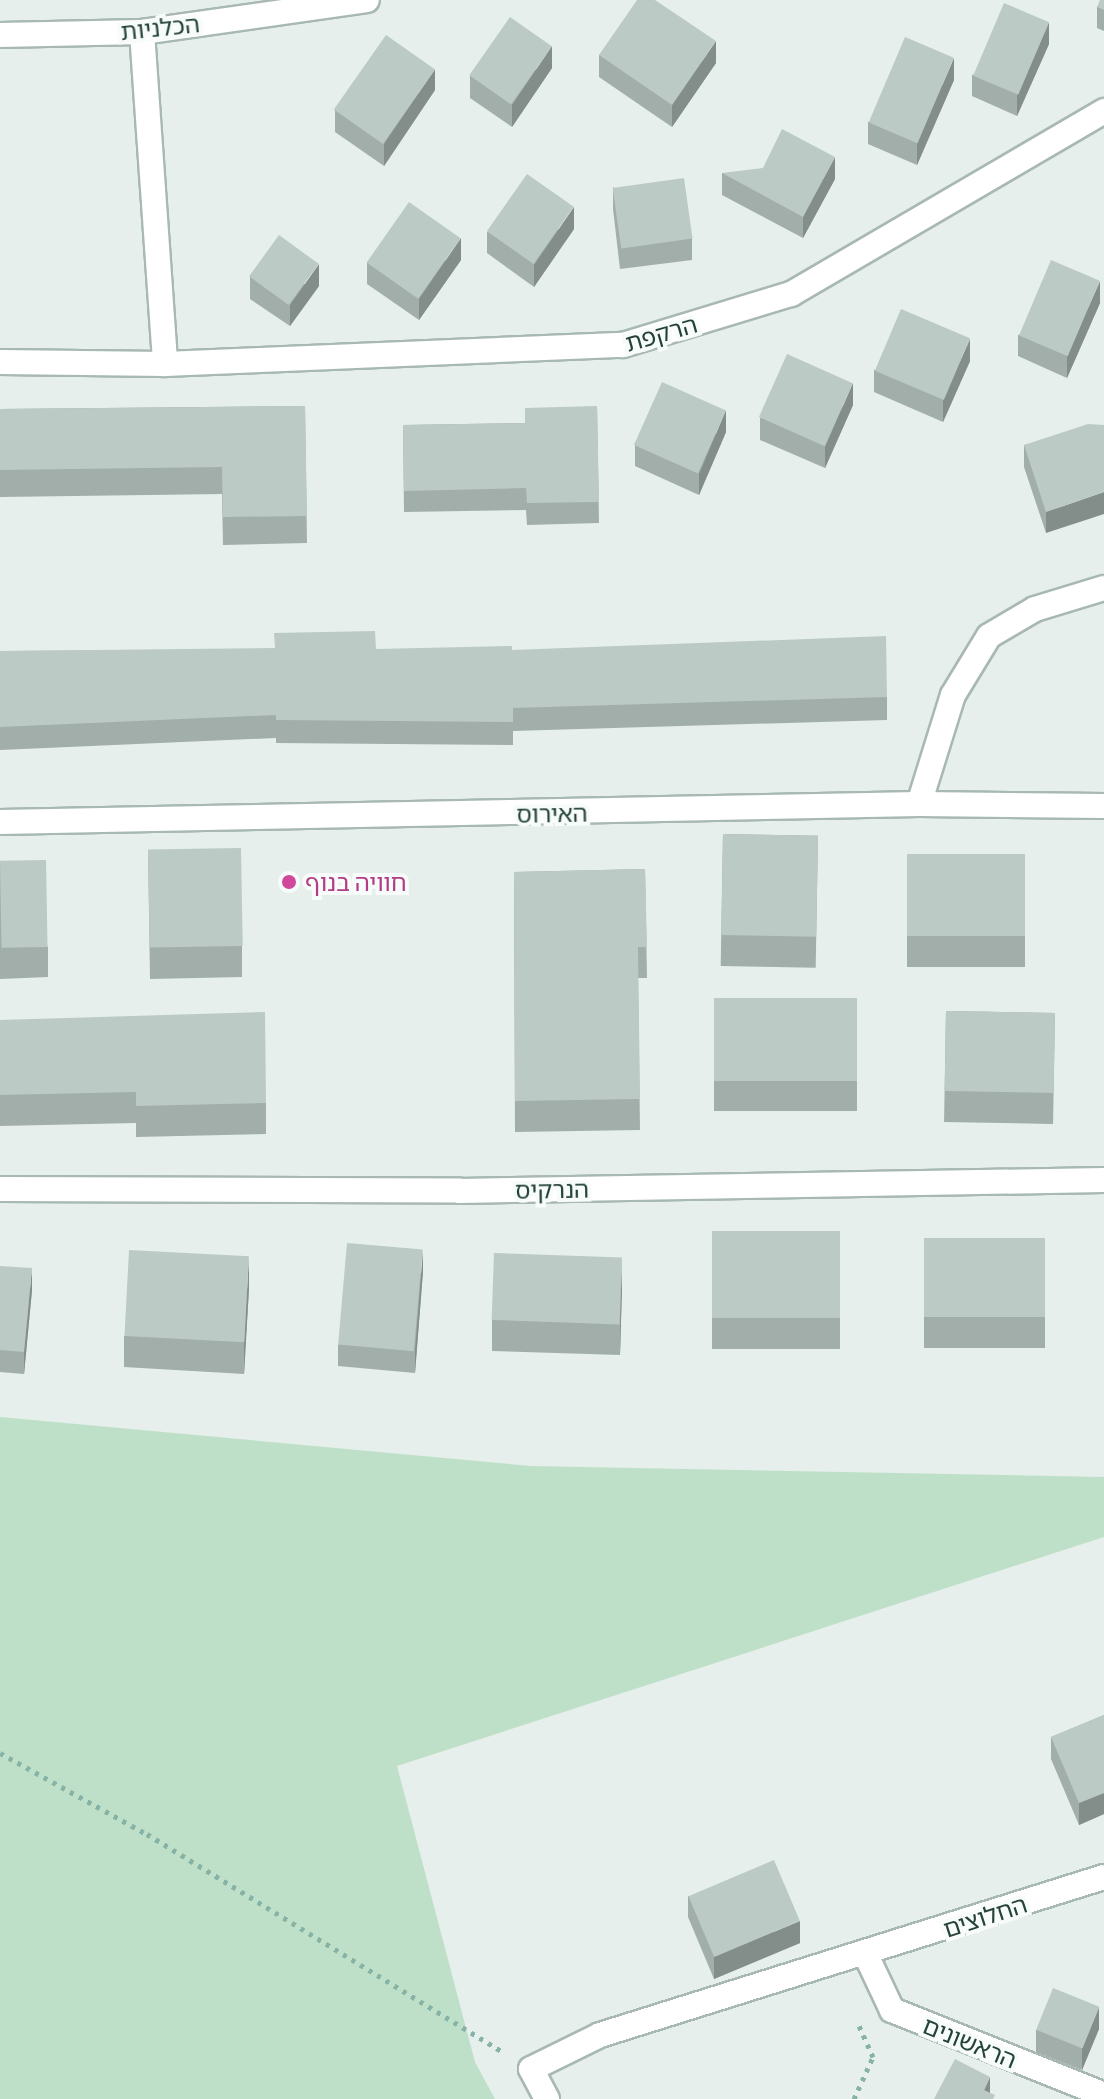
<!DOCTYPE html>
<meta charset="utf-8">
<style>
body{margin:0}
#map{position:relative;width:1104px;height:2099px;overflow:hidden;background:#e6efeb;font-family:Barlow,"Noto Sans Hebrew",sans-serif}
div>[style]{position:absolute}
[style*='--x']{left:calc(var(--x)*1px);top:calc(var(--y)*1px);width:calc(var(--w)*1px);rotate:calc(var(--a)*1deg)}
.green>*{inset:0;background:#bfe0c8}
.path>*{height:5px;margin-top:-2.5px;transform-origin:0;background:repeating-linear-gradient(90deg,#86b3a5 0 4px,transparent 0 10px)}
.roads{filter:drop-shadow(2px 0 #a8b8b2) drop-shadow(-2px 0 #a8b8b2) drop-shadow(0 2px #a8b8b2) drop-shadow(0 -2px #a8b8b2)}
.minor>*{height:24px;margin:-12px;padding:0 12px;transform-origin:12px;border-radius:12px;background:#fff}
.wall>*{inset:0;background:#a1aea9;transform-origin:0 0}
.shaded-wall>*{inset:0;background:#838d89}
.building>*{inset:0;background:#bbcac4;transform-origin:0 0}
.dots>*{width:22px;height:22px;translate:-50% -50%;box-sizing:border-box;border:4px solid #f7fbf9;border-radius:50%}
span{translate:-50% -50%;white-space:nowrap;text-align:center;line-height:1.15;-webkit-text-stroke:8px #f7fbf9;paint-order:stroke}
.street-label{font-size:24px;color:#24423a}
.hotel-label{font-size:24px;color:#b23c85}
.left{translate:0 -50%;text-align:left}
</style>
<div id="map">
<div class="green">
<div style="clip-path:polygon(0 1417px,531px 1466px,1104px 1477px,1104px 1537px,397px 1766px,475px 2062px,495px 2099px,0 2099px)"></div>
</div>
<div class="path">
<div style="--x:0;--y:1753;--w:168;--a:28.9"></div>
<div style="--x:147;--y:1834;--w:419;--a:31.5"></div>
<div style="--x:854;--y:2099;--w:46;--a:-65.7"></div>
<div style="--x:873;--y:2057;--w:37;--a:-114"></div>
</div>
<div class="roads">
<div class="minor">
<div style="--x:142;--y:32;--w:333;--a:86"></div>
<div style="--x:0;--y:35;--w:142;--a:-1.2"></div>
<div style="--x:142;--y:32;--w:227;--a:-8.1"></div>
<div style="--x:0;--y:362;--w:165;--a:0.7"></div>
<div style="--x:165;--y:364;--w:458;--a:-2.4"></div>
<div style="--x:623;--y:345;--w:176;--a:-16.9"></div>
<div style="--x:791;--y:294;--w:363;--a:-30.3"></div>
<div style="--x:919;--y:804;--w:114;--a:-72.7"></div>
<div style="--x:953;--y:695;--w:69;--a:-58.6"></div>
<div style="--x:989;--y:636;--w:53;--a:-30.4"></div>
<div style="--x:1035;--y:609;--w:72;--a:-16.9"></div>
<div style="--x:0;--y:822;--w:919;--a:-1.12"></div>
<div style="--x:919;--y:804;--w:185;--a:0.6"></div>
<div style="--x:0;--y:1189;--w:460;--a:0.2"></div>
<div style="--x:460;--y:1191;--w:644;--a:-0.98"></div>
<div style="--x:866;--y:1955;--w:61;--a:64.7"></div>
<div style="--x:892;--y:2010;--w:228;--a:21.8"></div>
<div style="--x:547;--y:2099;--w:34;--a:-118"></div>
<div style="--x:531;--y:2069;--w:77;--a:-26.2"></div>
<div style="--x:600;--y:2035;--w:528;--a:-17.41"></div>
</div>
</div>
<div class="wall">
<div style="clip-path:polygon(1104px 0,1104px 31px,1097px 28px,1097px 7px)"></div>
<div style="clip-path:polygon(1049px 44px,1017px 116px,972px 96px,972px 75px)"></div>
<div style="clip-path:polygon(599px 55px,716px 63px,672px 127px,599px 77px)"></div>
<div style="clip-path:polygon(552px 68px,512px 127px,470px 98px,470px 76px)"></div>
<div style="clip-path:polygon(954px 80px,917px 165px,868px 144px,868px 122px)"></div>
<div style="clip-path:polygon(435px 90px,384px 166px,335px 132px,335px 110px)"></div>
<div style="clip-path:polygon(722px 173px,835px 179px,803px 238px,722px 195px)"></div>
<div style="clip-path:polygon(613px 187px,692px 238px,692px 260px,620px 269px,613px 209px)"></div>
<div style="clip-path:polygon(574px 229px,534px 287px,487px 253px,487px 232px)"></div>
<div style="clip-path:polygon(461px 260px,419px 320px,367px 284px,367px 263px)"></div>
<div style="clip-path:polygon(250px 277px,319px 286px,290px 326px,250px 299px)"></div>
<div style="clip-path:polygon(1100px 303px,1067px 378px,1018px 356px,1018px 335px)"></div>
<div style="clip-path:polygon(970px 361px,943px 422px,874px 392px,874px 370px)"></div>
<div style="clip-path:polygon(853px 405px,825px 468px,760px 440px,760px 418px)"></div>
<div style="clip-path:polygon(305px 406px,307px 543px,223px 545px,222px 494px,0 497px,0 409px)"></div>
<div style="clip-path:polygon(597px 406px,599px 523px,527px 525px,526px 510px,404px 512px,403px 425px,525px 423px)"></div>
<div style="clip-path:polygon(1104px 425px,1046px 533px,1024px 467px,1024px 445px)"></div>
<div style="clip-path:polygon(726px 432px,699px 495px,635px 466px,635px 445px)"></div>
<div style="clip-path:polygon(376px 649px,512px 650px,887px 697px,887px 720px,513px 731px,513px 745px,276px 743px,276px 738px,0 750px,0 651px)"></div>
<div style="left:723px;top:834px;width:95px;height:132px;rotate:1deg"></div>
<div style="clip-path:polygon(148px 850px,242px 946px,242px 977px,150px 979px)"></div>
<div style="left:907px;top:854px;width:118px;height:113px"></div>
<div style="clip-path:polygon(0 861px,48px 947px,48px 977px,0 979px)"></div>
<div style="clip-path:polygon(645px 869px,647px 978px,638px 978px,640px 1130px,515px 1132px,514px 872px)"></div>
<div style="left:714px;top:998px;width:143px;height:113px"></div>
<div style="left:946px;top:1011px;width:109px;height:111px;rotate:1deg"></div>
<div style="clip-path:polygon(0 1020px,266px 1103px,266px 1134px,136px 1137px,136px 1123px,0 1126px)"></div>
<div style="left:712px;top:1231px;width:128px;height:118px"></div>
<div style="left:924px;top:1238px;width:121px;height:110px"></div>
<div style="clip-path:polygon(0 1266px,32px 1290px,24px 1374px,0 1372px)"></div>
<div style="clip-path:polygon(423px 1271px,415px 1373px,338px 1366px,338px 1345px)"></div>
<div style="clip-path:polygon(622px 1287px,620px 1355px,492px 1351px,492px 1320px)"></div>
<div style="clip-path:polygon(249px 1288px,244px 1374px,124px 1367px,124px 1336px)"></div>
<div style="clip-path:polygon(1104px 1715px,1104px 1814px,1079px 1825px,1051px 1759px,1051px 1737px)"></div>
<div style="clip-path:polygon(688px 1896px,800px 1943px,714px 1979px,688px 1917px)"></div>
<div style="clip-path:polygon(1099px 2029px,1082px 2070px,1036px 2052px,1036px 2030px)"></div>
</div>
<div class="shaded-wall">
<div style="clip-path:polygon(1049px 22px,1049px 44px,1017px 116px,1017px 94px)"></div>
<div style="clip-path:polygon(716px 41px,716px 63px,672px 127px,672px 105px)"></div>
<div style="clip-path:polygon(552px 46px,552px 68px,512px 127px,512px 105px)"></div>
<div style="clip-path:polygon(954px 58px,954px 80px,917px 165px,917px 144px)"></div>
<div style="clip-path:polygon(435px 69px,435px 90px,384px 166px,384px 144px)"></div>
<div style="clip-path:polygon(835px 157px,835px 179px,803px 238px,803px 217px)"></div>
<div style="clip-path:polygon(574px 207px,574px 229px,534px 287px,534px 265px)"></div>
<div style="clip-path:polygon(461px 238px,461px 260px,419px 320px,419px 299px)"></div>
<div style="clip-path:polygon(319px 264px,319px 286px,290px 326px,290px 305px)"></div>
<div style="clip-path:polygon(1100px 281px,1100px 303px,1067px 378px,1067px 356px)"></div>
<div style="clip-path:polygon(970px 339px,970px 361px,943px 422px,943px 400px)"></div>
<div style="clip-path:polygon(853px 383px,853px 405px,825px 468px,825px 447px)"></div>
<div style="clip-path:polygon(726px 410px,726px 432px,699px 495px,699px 474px)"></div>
<div style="clip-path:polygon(1104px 492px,1104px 514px,1046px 533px,1046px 512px)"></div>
<div style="clip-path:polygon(423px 1250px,423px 1271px,415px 1373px,415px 1351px)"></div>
<div style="clip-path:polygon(249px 1257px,249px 1288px,244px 1374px,244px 1343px)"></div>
<div style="clip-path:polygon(622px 1257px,622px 1287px,620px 1355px,620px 1324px)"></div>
<div style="clip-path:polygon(32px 1268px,32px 1290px,24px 1374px,24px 1352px)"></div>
<div style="clip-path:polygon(1104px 1793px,1104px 1814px,1079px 1825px,1079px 1803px)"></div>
<div style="clip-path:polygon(800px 1921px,800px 1943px,714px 1979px,714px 1957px)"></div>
<div style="clip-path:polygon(1099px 2007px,1099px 2029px,1082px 2070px,1082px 2048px)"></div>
<div style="clip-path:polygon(990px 2077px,990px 2099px,984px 2090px)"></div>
</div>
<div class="building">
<div style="clip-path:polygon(637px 0,655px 0,716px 41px,672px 105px,599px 55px)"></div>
<div style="clip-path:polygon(1100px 0,1104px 0,1104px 10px,1097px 7px)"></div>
<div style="left:1004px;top:3px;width:49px;height:79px;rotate:23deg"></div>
<div style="left:510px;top:17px;width:51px;height:71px;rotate:35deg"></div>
<div style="left:386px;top:35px;width:60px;height:91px;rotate:35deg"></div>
<div style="left:905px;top:37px;width:53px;height:93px;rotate:23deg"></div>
<div style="clip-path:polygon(782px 129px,835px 157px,803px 217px,722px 173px,763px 168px)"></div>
<div style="left:527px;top:174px;width:57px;height:70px;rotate:35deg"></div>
<div style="left:684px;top:178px;width:61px;height:72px;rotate:82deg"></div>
<div style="left:409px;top:202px;width:63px;height:74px;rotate:35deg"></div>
<div style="left:279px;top:235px;width:49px;height:51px;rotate:36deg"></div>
<div style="left:1051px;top:260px;width:53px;height:82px;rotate:23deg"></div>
<div style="left:901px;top:309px;width:75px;height:67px;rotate:23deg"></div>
<div style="left:787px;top:354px;width:72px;height:69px;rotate:24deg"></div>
<div style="left:662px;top:382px;width:70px;height:69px;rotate:24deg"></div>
<div style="clip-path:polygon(305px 406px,307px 516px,223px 517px,222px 467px,0 470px,0 409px)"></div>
<div style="clip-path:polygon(597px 406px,599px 502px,527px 503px,526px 488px,404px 491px,403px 425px,525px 423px,525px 408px)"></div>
<div style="clip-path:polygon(1088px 424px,1104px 425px,1104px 492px,1046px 512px,1024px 445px)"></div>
<div style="clip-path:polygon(375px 631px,376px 649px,512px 646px,512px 650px,886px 636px,887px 697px,513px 708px,513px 722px,276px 720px,276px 715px,0 727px,0 651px,275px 648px,274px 633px)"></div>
<div style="left:723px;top:834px;width:95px;height:101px;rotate:1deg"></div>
<div style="left:241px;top:848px;width:98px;height:93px;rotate:89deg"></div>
<div style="left:907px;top:854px;width:118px;height:82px"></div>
<div style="left:46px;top:860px;width:87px;height:46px;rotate:89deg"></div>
<div style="clip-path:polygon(645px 869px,647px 947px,638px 947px,640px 1099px,515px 1101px,514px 872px)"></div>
<div style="left:714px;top:998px;width:143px;height:83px"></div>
<div style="left:946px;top:1011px;width:109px;height:80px;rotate:1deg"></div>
<div style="clip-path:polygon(265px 1012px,266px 1103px,136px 1106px,136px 1092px,0 1095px,0 1020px)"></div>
<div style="left:712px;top:1231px;width:128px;height:87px"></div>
<div style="left:924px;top:1238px;width:121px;height:79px"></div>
<div style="left:347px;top:1243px;width:76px;height:102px;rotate:5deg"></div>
<div style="left:129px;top:1250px;width:120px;height:86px;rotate:3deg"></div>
<div style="left:494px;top:1253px;width:128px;height:67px;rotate:2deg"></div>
<div style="clip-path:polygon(0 1266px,32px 1268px,24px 1352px,0 1350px)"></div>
<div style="clip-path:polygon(1104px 1715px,1104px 1793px,1079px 1803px,1051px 1737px)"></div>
<div style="left:774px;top:1860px;width:66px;height:93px;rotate:67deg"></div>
<div style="left:1053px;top:1988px;width:50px;height:45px;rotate:22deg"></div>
<div style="clip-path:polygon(955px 2059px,990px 2077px,984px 2090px,995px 2095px,993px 2099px,934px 2099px)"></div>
</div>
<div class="dots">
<div style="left:289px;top:882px;background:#d1479c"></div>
</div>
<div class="street-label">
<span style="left:160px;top:27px;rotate:-6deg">הכלניות</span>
<span style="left:661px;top:333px;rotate:-16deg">הרקפת</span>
<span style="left:552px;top:813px;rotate:-1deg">האירוס</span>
<span style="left:552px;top:1189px;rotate:-1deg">הנרקיס</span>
<span style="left:985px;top:1916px;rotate:-18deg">החלוצים</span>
<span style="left:970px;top:2042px;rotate:22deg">הראשונים</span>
</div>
<div class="hotel-label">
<span class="left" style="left:305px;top:882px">חוויה בנוף</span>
</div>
</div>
